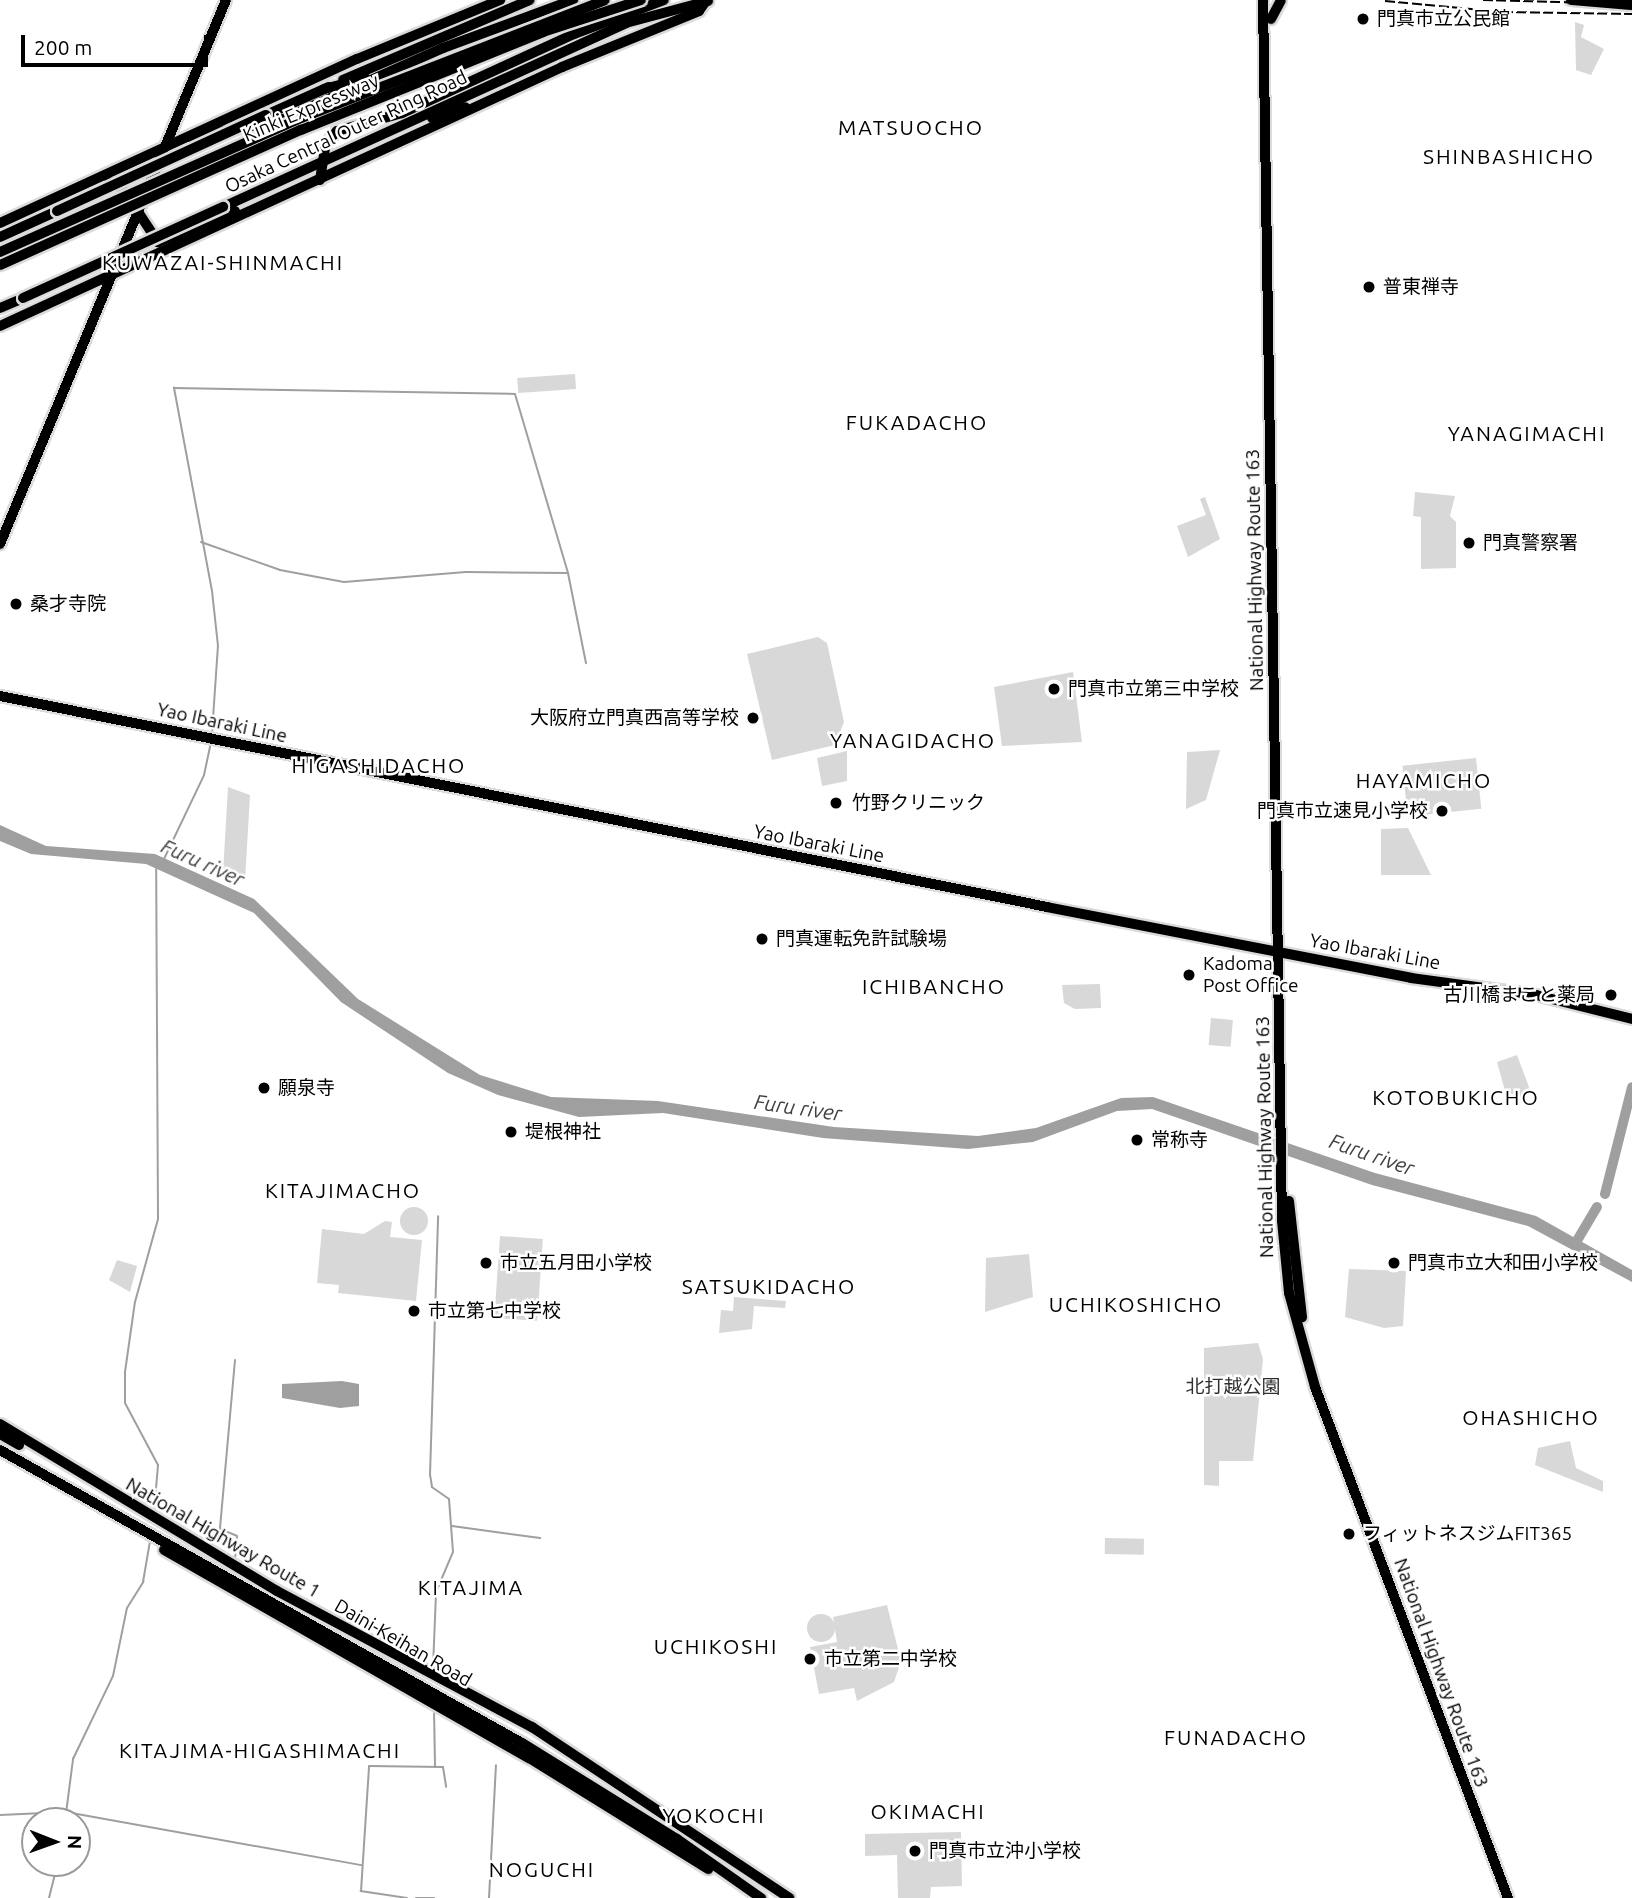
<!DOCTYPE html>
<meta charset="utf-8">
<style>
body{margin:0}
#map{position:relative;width:1632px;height:1898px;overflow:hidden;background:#fff;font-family:Ubuntu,"Noto Sans JP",sans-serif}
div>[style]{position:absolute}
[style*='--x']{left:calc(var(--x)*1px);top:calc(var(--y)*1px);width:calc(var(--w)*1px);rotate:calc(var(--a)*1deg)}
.green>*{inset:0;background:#d8d8d8;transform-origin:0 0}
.round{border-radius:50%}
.water>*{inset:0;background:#9f9f9f}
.stream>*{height:2px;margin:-1px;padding:0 1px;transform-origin:1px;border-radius:1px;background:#9f9f9f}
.river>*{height:10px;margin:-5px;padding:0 5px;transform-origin:5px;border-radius:5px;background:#9f9f9f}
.roads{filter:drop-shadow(2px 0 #dbdbdb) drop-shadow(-2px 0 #dbdbdb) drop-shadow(0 2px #dbdbdb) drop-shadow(0 -2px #dbdbdb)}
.major>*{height:10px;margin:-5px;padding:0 5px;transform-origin:5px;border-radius:5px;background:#000}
.highway>*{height:10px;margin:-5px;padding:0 5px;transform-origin:5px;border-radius:5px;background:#000}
.rail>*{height:2px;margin-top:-1px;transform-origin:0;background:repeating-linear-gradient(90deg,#000 0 10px,transparent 0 13.5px)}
.bridges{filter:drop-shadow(2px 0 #dbdbdb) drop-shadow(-2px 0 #dbdbdb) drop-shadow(0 2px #dbdbdb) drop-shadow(0 -2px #dbdbdb)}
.major-bridge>*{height:10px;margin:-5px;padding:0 5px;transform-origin:5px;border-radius:5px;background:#000}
.highway-bridge>*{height:10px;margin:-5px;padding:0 5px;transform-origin:5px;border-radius:5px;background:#000}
.dots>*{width:19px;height:19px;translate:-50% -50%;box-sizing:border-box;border:4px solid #fff;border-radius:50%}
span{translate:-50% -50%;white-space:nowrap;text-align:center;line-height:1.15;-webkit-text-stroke:5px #fff;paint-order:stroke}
.poi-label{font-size:19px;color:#000}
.left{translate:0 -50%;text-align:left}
.right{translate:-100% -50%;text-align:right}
.street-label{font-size:19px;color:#000}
.park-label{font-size:19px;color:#2f2f2f}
.neighbourhood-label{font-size:21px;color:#000;letter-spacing:2px}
.water-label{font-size:21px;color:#404040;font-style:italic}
.north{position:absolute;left:21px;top:1807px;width:70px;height:70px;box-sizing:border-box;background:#fff;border:2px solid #999;border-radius:50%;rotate:91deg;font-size:19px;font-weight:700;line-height:28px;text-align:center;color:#000}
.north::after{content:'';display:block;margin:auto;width:24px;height:32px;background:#000;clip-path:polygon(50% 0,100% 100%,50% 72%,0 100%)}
.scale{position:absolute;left:21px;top:35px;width:187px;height:32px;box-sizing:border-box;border:4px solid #000;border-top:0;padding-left:9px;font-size:21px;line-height:24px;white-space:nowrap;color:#000;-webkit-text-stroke:5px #fff;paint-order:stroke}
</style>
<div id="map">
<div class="green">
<div style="clip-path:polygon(1575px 22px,1584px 25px,1581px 37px,1604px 49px,1591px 75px,1576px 70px)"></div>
<div style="left:575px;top:374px;width:15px;height:58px;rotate:86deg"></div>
<div style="clip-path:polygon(1415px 492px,1455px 496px,1450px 516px,1456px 522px,1456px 568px,1421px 569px,1421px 517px,1413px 516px)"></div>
<div style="clip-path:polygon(1205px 497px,1220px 539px,1188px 557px,1177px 526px,1206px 515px,1200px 499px)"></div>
<div style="clip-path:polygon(818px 637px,827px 643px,844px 722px,835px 745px,772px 760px,747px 654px)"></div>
<div style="clip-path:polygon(1073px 672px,1082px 742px,1002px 746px,994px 687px)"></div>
<div style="clip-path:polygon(1220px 750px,1206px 800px,1186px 809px,1187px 752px)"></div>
<div style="clip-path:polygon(847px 751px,847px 781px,822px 786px,817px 758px)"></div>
<div style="left:1476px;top:758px;width:51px;height:74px;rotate:84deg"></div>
<div style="clip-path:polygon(228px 787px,250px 795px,245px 881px,223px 873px)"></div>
<div style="clip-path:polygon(1408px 828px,1431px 875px,1381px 875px,1381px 829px)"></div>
<div style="clip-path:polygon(1100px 984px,1101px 1008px,1075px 1009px,1064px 1003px,1062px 985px)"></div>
<div style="left:1211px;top:1018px;width:22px;height:27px;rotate:5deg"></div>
<div style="clip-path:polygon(1517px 1055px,1529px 1087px,1525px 1100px,1505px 1091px,1497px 1062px)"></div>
<div class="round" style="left:400px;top:1207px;width:28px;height:28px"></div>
<div style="clip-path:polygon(385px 1221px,392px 1222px,390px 1237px,422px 1240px,416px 1301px,338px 1293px,339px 1285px,317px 1283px,322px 1229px,364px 1234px)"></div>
<div style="left:500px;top:1236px;width:43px;height:82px;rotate:4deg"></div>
<div style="clip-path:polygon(1029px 1254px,1033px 1297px,985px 1312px,986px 1258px)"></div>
<div style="clip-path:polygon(117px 1260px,137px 1266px,130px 1292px,109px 1280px)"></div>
<div style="clip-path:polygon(1349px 1269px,1406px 1271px,1403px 1326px,1384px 1328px,1345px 1317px)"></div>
<div style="clip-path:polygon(734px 1297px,786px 1301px,785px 1308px,754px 1306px,752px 1329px,719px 1333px,721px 1310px,733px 1311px)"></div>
<div style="clip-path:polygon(1258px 1343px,1263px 1359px,1253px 1461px,1219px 1461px,1219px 1486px,1204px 1485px,1204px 1348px)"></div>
<div style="clip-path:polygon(1570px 1441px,1576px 1468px,1603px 1481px,1603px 1492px,1535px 1465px,1538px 1448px)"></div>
<div style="left:1105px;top:1538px;width:39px;height:16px;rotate:1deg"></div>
<div style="clip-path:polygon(887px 1605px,901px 1661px,894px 1682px,857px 1701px,854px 1688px,819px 1694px,810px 1647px,837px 1642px,833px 1617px)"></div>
<div class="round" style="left:807px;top:1614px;width:28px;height:28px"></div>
<div style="clip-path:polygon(961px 1832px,962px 1886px,931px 1887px,930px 1898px,898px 1898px,897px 1855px,865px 1856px,865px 1834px)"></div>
</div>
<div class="water">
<div style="clip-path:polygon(0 825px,46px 846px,155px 854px,254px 899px,358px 999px,480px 1075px,551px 1097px,658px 1101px,834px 1127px,978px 1136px,1036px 1128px,1121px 1098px,1153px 1097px,1375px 1173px,1536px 1216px,1632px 1270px,1632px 1282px,1528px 1226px,1372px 1185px,1152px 1109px,1117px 1111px,1033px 1142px,968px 1149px,823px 1138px,663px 1113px,579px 1117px,498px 1095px,448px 1073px,341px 1002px,254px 913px,146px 864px,31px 854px,0 841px)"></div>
<div style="clip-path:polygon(342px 1381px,359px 1384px,359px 1406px,340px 1408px,282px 1398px,282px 1384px)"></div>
</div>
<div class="stream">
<div style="--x:201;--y:542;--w:84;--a:19.5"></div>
<div style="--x:280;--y:570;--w:65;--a:10.6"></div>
<div style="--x:344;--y:582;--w:122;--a:-4.7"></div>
<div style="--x:466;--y:572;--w:101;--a:0.6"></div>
<div style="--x:212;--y:733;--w:87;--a:-86.1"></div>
<div style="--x:218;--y:646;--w:55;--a:-96.2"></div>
<div style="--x:212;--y:591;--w:207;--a:-100.6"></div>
<div style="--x:174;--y:388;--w:341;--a:1"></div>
<div style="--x:515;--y:394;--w:187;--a:73.5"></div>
<div style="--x:568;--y:573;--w:92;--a:78.7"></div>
<div style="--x:164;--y:859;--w:93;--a:-64.5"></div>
<div style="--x:204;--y:775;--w:34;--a:-78"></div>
<div style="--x:235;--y:1360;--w:170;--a:95.1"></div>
<div style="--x:220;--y:1529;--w:18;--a:22"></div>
<div style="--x:237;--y:1536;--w:24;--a:95"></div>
<div style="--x:154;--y:1511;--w:46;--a:-85"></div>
<div style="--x:158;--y:1465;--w:70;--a:-118"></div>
<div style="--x:125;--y:1403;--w:31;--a:-90"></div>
<div style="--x:125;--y:1372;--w:71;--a:-81.9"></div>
<div style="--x:135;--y:1302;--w:86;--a:-74.5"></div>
<div style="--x:158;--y:1219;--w:350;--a:-90.3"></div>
<div style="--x:452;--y:1526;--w:89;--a:7.8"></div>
<div style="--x:433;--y:1668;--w:76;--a:-87.7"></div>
<div style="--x:436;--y:1592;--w:43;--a:-67"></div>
<div style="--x:453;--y:1552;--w:53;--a:-94.3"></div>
<div style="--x:449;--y:1499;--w:21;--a:-145"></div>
<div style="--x:432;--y:1487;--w:12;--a:-99"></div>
<div style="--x:430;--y:1475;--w:259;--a:-88.2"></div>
<div style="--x:434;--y:1708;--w:59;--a:89"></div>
<div style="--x:0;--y:1815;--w:66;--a:-2.6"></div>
<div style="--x:66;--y:1812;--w:300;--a:10.2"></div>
<div style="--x:65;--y:1821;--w:63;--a:-82.6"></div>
<div style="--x:73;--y:1759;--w:92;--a:-64.3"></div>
<div style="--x:113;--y:1676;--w:69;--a:-78.4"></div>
<div style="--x:127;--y:1608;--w:31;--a:-58"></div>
<div style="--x:143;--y:1582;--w:42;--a:-80.3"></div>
<div style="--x:49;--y:1898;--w:36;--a:-76"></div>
<div style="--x:407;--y:1898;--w:47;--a:-171.3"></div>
<div style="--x:361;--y:1891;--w:125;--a:-86.3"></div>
<div style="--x:369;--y:1766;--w:74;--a:0.8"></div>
<div style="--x:443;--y:1767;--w:20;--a:81"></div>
<div style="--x:416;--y:1898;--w:18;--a:0"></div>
<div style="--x:489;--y:1898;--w:133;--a:-87"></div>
</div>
<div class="river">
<div style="--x:1605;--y:1194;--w:110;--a:-75.8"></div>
<div style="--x:1575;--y:1244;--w:43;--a:-59.3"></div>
</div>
<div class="roads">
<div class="major">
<div style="--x:1571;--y:0;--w:61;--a:4.7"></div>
<div style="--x:1271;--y:19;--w:21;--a:-62"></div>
<div style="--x:343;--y:80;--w:203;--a:-23.2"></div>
<div style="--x:266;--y:115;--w:69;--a:-24"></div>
<div style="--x:432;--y:118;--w:35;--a:-18"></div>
<div style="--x:109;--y:182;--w:16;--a:27"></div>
<div style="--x:123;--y:189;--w:64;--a:56.6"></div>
<div style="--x:158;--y:242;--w:83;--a:-21.9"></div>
<div style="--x:223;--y:207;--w:443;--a:-24.5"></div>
<div style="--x:626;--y:23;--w:85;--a:-15"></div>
<div style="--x:0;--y:223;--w:393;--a:-24.7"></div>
<div style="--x:357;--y:59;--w:155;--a:-22.4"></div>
<div style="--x:0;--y:237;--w:63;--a:-24.5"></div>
<div style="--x:0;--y:308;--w:25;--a:-23"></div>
<div style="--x:0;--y:326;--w:619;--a:-24.74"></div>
<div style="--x:562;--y:67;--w:148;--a:-22.2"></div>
<div style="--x:699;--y:11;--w:12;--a:-55"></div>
<div style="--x:0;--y:544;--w:589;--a:-67.44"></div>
<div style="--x:0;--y:696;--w:1068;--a:11.39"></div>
<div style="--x:1047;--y:907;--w:371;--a:11"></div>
<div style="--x:1411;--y:978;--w:126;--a:7.7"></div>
<div style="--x:1536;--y:995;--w:99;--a:14"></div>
</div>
<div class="highway">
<div style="--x:1263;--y:0;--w:1221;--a:89.11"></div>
<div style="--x:1282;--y:1221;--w:72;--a:84.4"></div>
<div style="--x:1289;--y:1293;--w:98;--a:74.5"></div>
<div style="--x:1315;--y:1387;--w:546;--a:69.31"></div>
<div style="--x:324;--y:89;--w:43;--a:-14.7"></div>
<div style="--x:189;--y:137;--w:88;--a:-9.8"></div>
<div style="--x:276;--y:122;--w:183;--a:-23.9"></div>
<div style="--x:443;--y:48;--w:139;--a:-20.3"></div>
<div style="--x:320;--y:180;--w:36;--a:-81"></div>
<div style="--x:326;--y:144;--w:17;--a:-50"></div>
<div style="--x:337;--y:131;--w:67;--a:-15.5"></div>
<div style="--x:402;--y:113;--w:189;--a:-24.7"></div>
<div style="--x:574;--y:34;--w:96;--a:-20.7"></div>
<div style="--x:1289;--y:1201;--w:117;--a:83.6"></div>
<div style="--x:0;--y:1424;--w:323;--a:31.1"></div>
<div style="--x:277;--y:1591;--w:289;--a:28.1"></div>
<div style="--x:532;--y:1727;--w:309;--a:33.6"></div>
<div style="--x:0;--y:1434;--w:22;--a:30"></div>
<div style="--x:0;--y:1450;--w:599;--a:29.31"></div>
<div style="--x:522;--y:1743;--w:182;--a:31.8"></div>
<div style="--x:677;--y:1839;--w:103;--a:35.1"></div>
<div style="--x:164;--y:1550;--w:420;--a:29.7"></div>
<div style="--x:529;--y:1758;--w:211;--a:31.8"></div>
</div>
</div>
<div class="rail">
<div style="--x:1483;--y:0;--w:149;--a:1.5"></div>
<div style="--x:1385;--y:1;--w:119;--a:5.3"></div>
<div style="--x:1503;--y:12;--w:129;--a:0.9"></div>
</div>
<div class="bridges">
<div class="major-bridge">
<div style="--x:57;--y:211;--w:230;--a:-24.7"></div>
<div style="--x:23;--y:298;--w:220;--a:-24.5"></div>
</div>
<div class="highway-bridge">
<div style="--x:0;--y:252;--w:324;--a:-24"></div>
<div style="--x:296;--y:120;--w:331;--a:-21.2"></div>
<div style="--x:0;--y:265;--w:330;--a:-24.2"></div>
<div style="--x:301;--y:130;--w:261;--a:-22"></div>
<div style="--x:543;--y:32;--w:103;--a:-18.1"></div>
</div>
</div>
<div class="dots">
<div style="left:1363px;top:19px;background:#000"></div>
<div style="left:1369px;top:287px;background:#000"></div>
<div style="left:1469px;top:543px;background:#000"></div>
<div style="left:16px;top:604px;background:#000"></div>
<div style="left:1054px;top:689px;background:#000"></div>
<div style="left:753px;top:718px;background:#000"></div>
<div style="left:836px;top:803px;background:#000"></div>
<div style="left:1442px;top:811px;background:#000"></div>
<div style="left:762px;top:939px;background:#000"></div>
<div style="left:1189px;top:975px;background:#000"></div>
<div style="left:1611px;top:995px;background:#000"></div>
<div style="left:264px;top:1088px;background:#000"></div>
<div style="left:511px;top:1132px;background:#000"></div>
<div style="left:1137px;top:1140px;background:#000"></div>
<div style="left:486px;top:1263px;background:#000"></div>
<div style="left:1394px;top:1263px;background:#000"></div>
<div style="left:414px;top:1311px;background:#000"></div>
<div style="left:1349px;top:1534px;background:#000"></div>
<div style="left:810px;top:1659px;background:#000"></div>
<div style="left:915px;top:1851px;background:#000"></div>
</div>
<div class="poi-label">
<span class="left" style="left:1377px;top:19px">門真市立公民館</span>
<span class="left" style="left:1383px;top:287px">普東禅寺</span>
<span class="left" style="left:1483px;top:543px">門真警察署</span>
<span class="left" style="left:30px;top:604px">桑才寺院</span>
<span class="left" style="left:1068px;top:689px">門真市立第三中学校</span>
<span class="right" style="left:739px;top:718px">大阪府立門真西高等学校</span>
<span class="left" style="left:852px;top:803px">竹野クリニック</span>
<span class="right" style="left:1428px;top:811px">門真市立速見小学校</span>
<span class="left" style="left:776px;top:939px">門真運転免許試験場</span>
<span class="left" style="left:1203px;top:975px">Kadoma<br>Post Office</span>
<span class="right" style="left:1595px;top:995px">古川橋まこと薬局</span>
<span class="left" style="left:278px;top:1088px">願泉寺</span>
<span class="left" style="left:525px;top:1132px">堤根神社</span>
<span class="left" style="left:1151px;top:1140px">常称寺</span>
<span class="left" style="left:500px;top:1263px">市立五月田小学校</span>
<span class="left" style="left:1408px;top:1263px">門真市立大和田小学校</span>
<span class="left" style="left:428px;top:1311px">市立第七中学校</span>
<span class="left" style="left:1363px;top:1534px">フィットネスジムFIT365</span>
<span class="left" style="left:824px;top:1659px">市立第二中学校</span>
<span class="left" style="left:929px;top:1851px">門真市立沖小学校</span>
</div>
<div class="street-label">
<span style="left:311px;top:108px;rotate:-23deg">Kinki Expressway</span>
<span style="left:346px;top:132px;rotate:-25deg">Osaka Central Outer Ring Road</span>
<span style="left:1255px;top:570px;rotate:-91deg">National Highway Route 163</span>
<span style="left:222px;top:723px;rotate:12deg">Yao Ibaraki Line</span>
<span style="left:819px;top:844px;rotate:11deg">Yao Ibaraki Line</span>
<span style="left:1375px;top:952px;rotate:10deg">Yao Ibaraki Line</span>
<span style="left:1265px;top:1137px;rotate:-91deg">National Highway Route 163</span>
<span style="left:223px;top:1538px;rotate:30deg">National Highway Route 1</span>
<span style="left:403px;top:1643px;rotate:30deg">Daini-Keihan Road</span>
<span style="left:1441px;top:1673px;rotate:70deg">National Highway Route 163</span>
</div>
<div class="park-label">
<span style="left:1233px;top:1387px">北打越公園</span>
</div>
<div class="neighbourhood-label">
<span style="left:911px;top:127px">MATSUOCHO</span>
<span style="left:1509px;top:156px">SHINBASHICHO</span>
<span style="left:223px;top:262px">KUWAZAI-SHINMACHI</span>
<span style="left:917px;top:422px">FUKADACHO</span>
<span style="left:1527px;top:433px">YANAGIMACHI</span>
<span style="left:913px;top:740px">YANAGIDACHO</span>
<span style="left:379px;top:765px">HIGASHIDACHO</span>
<span style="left:1424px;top:780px">HAYAMICHO</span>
<span style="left:934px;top:986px">ICHIBANCHO</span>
<span style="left:1456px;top:1097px">KOTOBUKICHO</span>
<span style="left:343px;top:1190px">KITAJIMACHO</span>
<span style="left:769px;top:1286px">SATSUKIDACHO</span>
<span style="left:1136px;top:1304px">UCHIKOSHICHO</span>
<span style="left:1531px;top:1417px">OHASHICHO</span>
<span style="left:471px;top:1587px">KITAJIMA</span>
<span style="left:716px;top:1646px">UCHIKOSHI</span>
<span style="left:1236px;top:1737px">FUNADACHO</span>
<span style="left:260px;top:1750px">KITAJIMA-HIGASHIMACHI</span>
<span style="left:928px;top:1811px">OKIMACHI</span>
<span style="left:714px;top:1815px">YOKOCHI</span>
<span style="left:542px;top:1869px">NOGUCHI</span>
</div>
<div class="water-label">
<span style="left:203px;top:862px;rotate:24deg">Furu river</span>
<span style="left:798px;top:1107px;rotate:8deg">Furu river</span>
<span style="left:1372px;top:1154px;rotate:19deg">Furu river</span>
</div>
<div class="north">N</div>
<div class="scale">200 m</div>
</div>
